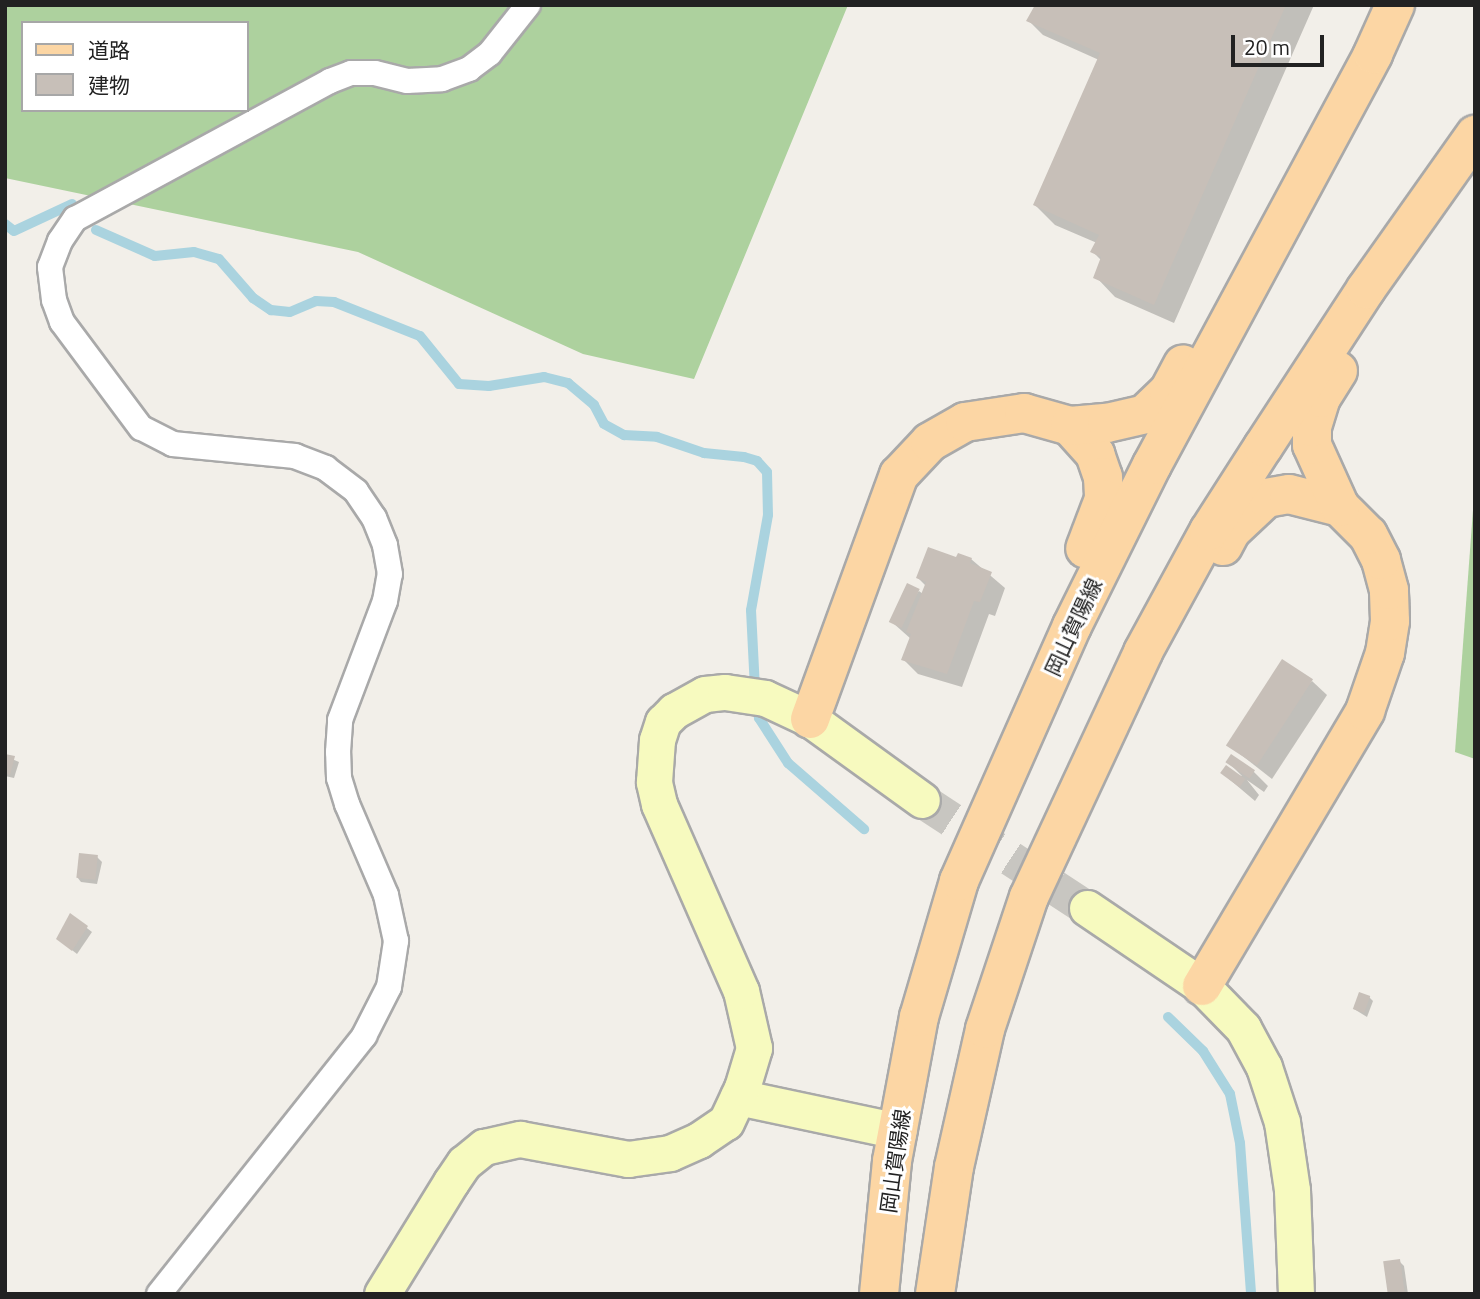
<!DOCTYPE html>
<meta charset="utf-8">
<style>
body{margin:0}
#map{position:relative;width:1480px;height:1299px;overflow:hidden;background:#f2efe9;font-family:"Titillium Web","Noto Sans JP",sans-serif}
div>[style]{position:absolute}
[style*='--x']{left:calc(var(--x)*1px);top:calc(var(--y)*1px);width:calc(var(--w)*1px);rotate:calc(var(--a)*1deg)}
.forest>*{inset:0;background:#add19e}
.shadow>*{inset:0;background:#0003}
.stream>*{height:10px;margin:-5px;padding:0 5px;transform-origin:5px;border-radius:5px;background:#aad3df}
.building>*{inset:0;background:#c7bfb8;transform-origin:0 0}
.secondary-tunnel>*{height:35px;margin-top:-17.5px;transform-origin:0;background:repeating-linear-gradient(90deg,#c8c6c1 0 35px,transparent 0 53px)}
.roads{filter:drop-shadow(2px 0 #a9a9a9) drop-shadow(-2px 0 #a9a9a9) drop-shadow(0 2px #a9a9a9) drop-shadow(0 -2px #a9a9a9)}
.street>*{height:24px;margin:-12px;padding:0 12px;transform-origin:12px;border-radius:12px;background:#fff}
.secondary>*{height:35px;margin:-17.5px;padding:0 17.5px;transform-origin:17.5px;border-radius:17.5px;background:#f7fabf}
.primary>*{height:38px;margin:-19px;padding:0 19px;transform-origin:19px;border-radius:19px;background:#fcd6a4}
span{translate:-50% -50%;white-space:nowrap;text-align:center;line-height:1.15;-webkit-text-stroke:6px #fff;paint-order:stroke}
.street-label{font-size:21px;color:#222}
.frame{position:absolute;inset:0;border:7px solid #222;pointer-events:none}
.legend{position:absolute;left:21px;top:21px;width:228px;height:91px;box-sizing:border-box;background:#fff;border:2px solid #a7a7a7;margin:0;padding:9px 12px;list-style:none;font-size:21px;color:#222}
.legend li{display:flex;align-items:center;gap:14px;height:35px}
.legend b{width:35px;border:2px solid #a7a7a7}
.scale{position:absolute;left:1231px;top:35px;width:93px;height:32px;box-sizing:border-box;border:4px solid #222;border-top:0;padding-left:9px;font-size:21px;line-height:24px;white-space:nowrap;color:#222;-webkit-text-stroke:5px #fff;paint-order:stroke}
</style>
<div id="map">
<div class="forest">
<div style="clip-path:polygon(evenodd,5px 5px,848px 5px,694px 379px,583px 354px,358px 252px,5px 178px,5px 5px,23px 23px,247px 23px,247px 110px,23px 110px,23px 23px)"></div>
<div style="clip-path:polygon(1475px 483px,1475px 759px,1455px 752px)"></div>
</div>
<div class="shadow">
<div style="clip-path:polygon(1037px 5px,1314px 5px,1174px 323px,1115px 297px,1096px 277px,1102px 261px,1092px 251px,1097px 243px,1055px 225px,1035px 205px,1099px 60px,1043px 35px,1029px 21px)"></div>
<div style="clip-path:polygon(971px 559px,1005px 588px,995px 616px,989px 614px,962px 687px,918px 674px,903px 659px,911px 639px,893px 623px,919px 591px,923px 594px,926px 586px,918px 578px)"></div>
<div style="clip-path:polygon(1312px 681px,1327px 695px,1272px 779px,1240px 754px)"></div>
<div style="clip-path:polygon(5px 756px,19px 762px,14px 778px,5px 776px)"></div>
<div style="clip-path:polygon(1228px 762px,1253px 771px,1268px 786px,1264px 792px,1247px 780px,1259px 795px,1255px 801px,1222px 773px,1242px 776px)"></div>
<div style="clip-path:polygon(97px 857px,102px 862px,97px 884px,81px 882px,77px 877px)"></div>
<div style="clip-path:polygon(70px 915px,92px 932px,77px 954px,63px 943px)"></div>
<div style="clip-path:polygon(1369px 997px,1373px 1001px,1367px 1017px,1354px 1009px)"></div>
<div style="clip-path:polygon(1399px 1261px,1404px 1266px,1408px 1294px,1390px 1294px)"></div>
</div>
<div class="stream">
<div style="--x:5;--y:224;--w:11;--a:38"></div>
<div style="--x:14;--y:231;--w:64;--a:-25"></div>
<div style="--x:96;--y:230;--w:64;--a:23.8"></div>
<div style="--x:155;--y:256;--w:39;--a:-6"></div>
<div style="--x:194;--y:252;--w:26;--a:16"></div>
<div style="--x:219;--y:259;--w:52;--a:48.9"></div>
<div style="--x:253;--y:298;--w:22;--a:34"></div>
<div style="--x:271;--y:310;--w:19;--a:6"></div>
<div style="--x:290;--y:312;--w:28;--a:-23"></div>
<div style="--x:316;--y:301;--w:18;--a:3"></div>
<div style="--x:334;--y:302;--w:92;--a:21.6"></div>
<div style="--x:420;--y:336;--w:62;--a:50.9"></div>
<div style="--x:459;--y:384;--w:30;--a:4"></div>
<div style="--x:489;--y:386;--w:56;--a:-9.3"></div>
<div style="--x:544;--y:377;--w:25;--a:14"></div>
<div style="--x:568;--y:383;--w:34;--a:40"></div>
<div style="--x:594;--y:405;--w:21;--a:62"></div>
<div style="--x:604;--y:424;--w:23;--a:29"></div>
<div style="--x:624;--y:435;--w:33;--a:3"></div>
<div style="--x:657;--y:437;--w:50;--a:18.8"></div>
<div style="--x:704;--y:453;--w:40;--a:5.7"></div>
<div style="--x:744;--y:457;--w:14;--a:17"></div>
<div style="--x:757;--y:461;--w:15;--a:48"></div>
<div style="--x:767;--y:472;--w:43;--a:88.7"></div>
<div style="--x:768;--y:515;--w:97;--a:100.1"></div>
<div style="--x:751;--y:610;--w:80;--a:87.1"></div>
<div style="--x:758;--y:705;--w:13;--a:86"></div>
<div style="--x:759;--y:718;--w:54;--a:57.2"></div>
<div style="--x:788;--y:763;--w:101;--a:41"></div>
<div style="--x:1168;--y:1017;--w:49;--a:44.2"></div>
<div style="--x:1203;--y:1051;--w:51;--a:57.9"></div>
<div style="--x:1230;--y:1094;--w:50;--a:78.5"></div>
<div style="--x:1240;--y:1143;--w:151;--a:85.8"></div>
</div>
<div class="building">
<div style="clip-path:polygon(1035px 5px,1286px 5px,1154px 305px,1093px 278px,1101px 257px,1090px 252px,1099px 235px,1033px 205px,1100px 53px,1026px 21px)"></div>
<div style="clip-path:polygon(928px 547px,956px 557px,958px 553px,972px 558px,970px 563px,992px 572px,980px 602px,974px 601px,947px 674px,901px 660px,911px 634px,906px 632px,926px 582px,916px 578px)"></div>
<div style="left:907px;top:583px;width:14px;height:43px;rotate:25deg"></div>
<div style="left:1282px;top:659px;width:37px;height:103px;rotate:33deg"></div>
<div style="clip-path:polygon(5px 754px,15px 756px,10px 775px,5px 773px)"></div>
<div style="left:1231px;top:754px;width:29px;height:10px;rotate:34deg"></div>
<div style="left:1226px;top:765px;width:24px;height:10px;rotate:36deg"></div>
<div style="left:79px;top:853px;width:19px;height:25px;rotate:6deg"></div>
<div style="clip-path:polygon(70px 913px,88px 926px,72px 951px,56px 939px)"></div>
<div style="left:1359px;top:992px;width:12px;height:18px;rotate:20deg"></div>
<div style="left:1400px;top:1259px;width:35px;height:17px;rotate:82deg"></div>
</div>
<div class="secondary-tunnel">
<div style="--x:922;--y:800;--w:197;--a:33.2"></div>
</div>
<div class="roads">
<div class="street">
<div style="--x:159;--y:1294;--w:330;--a:-51.5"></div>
<div style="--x:364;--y:1036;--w:55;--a:-63"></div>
<div style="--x:389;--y:987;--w:47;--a:-81.3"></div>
<div style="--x:396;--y:941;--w:47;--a:-102.3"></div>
<div style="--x:386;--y:895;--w:99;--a:-113.2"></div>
<div style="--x:347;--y:804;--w:27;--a:-107"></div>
<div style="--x:339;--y:778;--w:26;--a:-92"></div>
<div style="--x:338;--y:752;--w:32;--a:-86"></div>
<div style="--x:340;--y:720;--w:127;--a:-69.3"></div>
<div style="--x:385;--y:601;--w:27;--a:-80"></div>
<div style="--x:390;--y:574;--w:29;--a:-100"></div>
<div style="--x:385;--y:545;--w:29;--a:-112"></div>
<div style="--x:374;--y:518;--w:32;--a:-124"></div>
<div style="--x:356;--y:491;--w:38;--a:-143"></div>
<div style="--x:326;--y:468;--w:33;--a:-159"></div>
<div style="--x:295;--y:456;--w:123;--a:-174.4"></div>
<div style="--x:173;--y:444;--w:36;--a:-153"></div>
<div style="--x:141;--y:428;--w:132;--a:-126.7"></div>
<div style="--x:62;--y:322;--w:23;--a:-110"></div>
<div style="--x:54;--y:300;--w:33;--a:-97"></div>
<div style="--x:50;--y:267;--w:28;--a:-69"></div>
<div style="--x:60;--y:241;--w:27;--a:-56"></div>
<div style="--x:75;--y:219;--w:290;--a:-28.4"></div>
<div style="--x:330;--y:81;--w:22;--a:-21"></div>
<div style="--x:351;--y:73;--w:24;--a:0"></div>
<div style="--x:375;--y:73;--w:33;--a:14"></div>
<div style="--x:407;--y:81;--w:35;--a:-3"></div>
<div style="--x:442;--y:79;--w:29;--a:-20"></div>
<div style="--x:469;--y:69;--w:26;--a:-37"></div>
<div style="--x:490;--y:53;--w:61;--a:-51.6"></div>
</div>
<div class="secondary">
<div style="--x:1087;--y:908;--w:139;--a:34.1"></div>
<div style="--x:1202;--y:986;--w:59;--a:45.7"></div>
<div style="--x:1243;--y:1028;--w:44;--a:61.7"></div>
<div style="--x:1264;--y:1067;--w:58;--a:71.9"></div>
<div style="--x:1282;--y:1122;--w:69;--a:81.6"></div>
<div style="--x:1292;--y:1190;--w:104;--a:87.8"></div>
<div style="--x:738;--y:1097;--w:164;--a:12"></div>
<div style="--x:382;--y:1294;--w:132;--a:-58.4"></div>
<div style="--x:451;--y:1182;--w:23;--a:-56"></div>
<div style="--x:464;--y:1163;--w:26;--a:-39"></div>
<div style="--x:484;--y:1147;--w:37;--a:-13"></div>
<div style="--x:520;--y:1139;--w:110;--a:10.5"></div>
<div style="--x:628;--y:1159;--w:42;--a:-8.1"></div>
<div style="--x:670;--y:1153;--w:32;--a:-24"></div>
<div style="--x:699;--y:1140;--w:32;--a:-34"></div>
<div style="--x:726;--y:1122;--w:38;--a:-65"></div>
<div style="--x:742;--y:1088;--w:42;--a:-73.3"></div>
<div style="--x:754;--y:1048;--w:58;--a:-102.8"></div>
<div style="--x:741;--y:991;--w:204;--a:-113.7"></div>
<div style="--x:659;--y:804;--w:23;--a:-103"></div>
<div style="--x:654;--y:782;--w:42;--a:-85.9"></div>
<div style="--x:657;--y:740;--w:19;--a:-72"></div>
<div style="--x:663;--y:722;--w:16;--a:-45"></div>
<div style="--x:674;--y:711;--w:35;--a:-29"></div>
<div style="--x:705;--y:694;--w:20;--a:-6"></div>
<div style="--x:725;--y:692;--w:40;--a:8.5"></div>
<div style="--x:765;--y:698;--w:50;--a:25"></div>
<div style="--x:810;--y:719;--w:138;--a:35.9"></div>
</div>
<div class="primary">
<div style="--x:1070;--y:426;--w:38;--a:48"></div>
<div style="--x:1095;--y:454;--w:24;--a:71"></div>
<div style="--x:1103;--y:477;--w:22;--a:87"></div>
<div style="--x:1104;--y:499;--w:53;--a:110.8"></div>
<div style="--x:1223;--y:546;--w:17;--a:-62"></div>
<div style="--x:1231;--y:531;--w:48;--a:-43.3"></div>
<div style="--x:1266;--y:498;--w:23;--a:-10"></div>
<div style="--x:1289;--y:494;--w:53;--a:14.3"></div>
<div style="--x:810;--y:719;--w:260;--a:-70"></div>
<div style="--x:899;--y:475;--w:45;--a:-46.8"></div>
<div style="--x:930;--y:442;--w:40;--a:-29.7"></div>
<div style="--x:965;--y:422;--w:60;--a:-8.7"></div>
<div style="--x:1024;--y:413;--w:48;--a:15.8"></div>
<div style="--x:1070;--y:426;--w:37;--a:-5"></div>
<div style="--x:1107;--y:423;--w:39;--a:-13"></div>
<div style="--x:1145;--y:414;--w:33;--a:-44"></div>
<div style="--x:1169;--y:391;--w:30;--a:-62"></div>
<div style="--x:1202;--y:986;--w:320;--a:-59.3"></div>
<div style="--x:1365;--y:711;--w:61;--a:-71"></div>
<div style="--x:1385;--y:653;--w:32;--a:-81"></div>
<div style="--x:1390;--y:621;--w:31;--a:-92"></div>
<div style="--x:1389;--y:590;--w:31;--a:-105"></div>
<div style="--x:1381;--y:560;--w:28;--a:-117"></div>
<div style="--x:1368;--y:535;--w:40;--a:-135"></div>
<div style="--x:1340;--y:507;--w:68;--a:-114.3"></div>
<div style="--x:1312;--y:445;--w:18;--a:-90"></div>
<div style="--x:1312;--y:427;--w:30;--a:-73"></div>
<div style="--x:1321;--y:398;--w:32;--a:-58"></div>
<div style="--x:879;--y:1294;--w:134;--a:-84.4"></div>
<div style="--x:892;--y:1161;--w:147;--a:-79.4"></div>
<div style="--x:919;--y:1017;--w:142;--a:-73.6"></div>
<div style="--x:959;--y:881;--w:279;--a:-66.1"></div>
<div style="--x:1072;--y:626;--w:180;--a:-63.6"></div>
<div style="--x:1152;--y:465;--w:467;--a:-61.7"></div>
<div style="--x:1373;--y:54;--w:54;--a:-65.8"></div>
<div style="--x:935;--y:1294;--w:128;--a:-81.5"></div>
<div style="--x:954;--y:1167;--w:141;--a:-77.3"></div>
<div style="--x:985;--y:1029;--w:139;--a:-71.6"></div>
<div style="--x:1029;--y:897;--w:270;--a:-65"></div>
<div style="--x:1143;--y:652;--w:138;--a:-61.4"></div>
<div style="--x:1209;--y:531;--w:100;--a:-57.3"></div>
<div style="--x:1263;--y:447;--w:189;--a:-56.9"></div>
<div style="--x:1366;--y:289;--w:189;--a:-54.7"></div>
</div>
</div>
<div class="street-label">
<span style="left:1073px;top:627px;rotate:-65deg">岡山賀陽線</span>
<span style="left:895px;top:1161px;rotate:-82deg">岡山賀陽線</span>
</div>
<div class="frame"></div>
<ul class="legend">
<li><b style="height:9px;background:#fcd6a4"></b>道路</li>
<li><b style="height:19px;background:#c7bfb8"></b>建物</li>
</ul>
<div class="scale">20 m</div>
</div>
